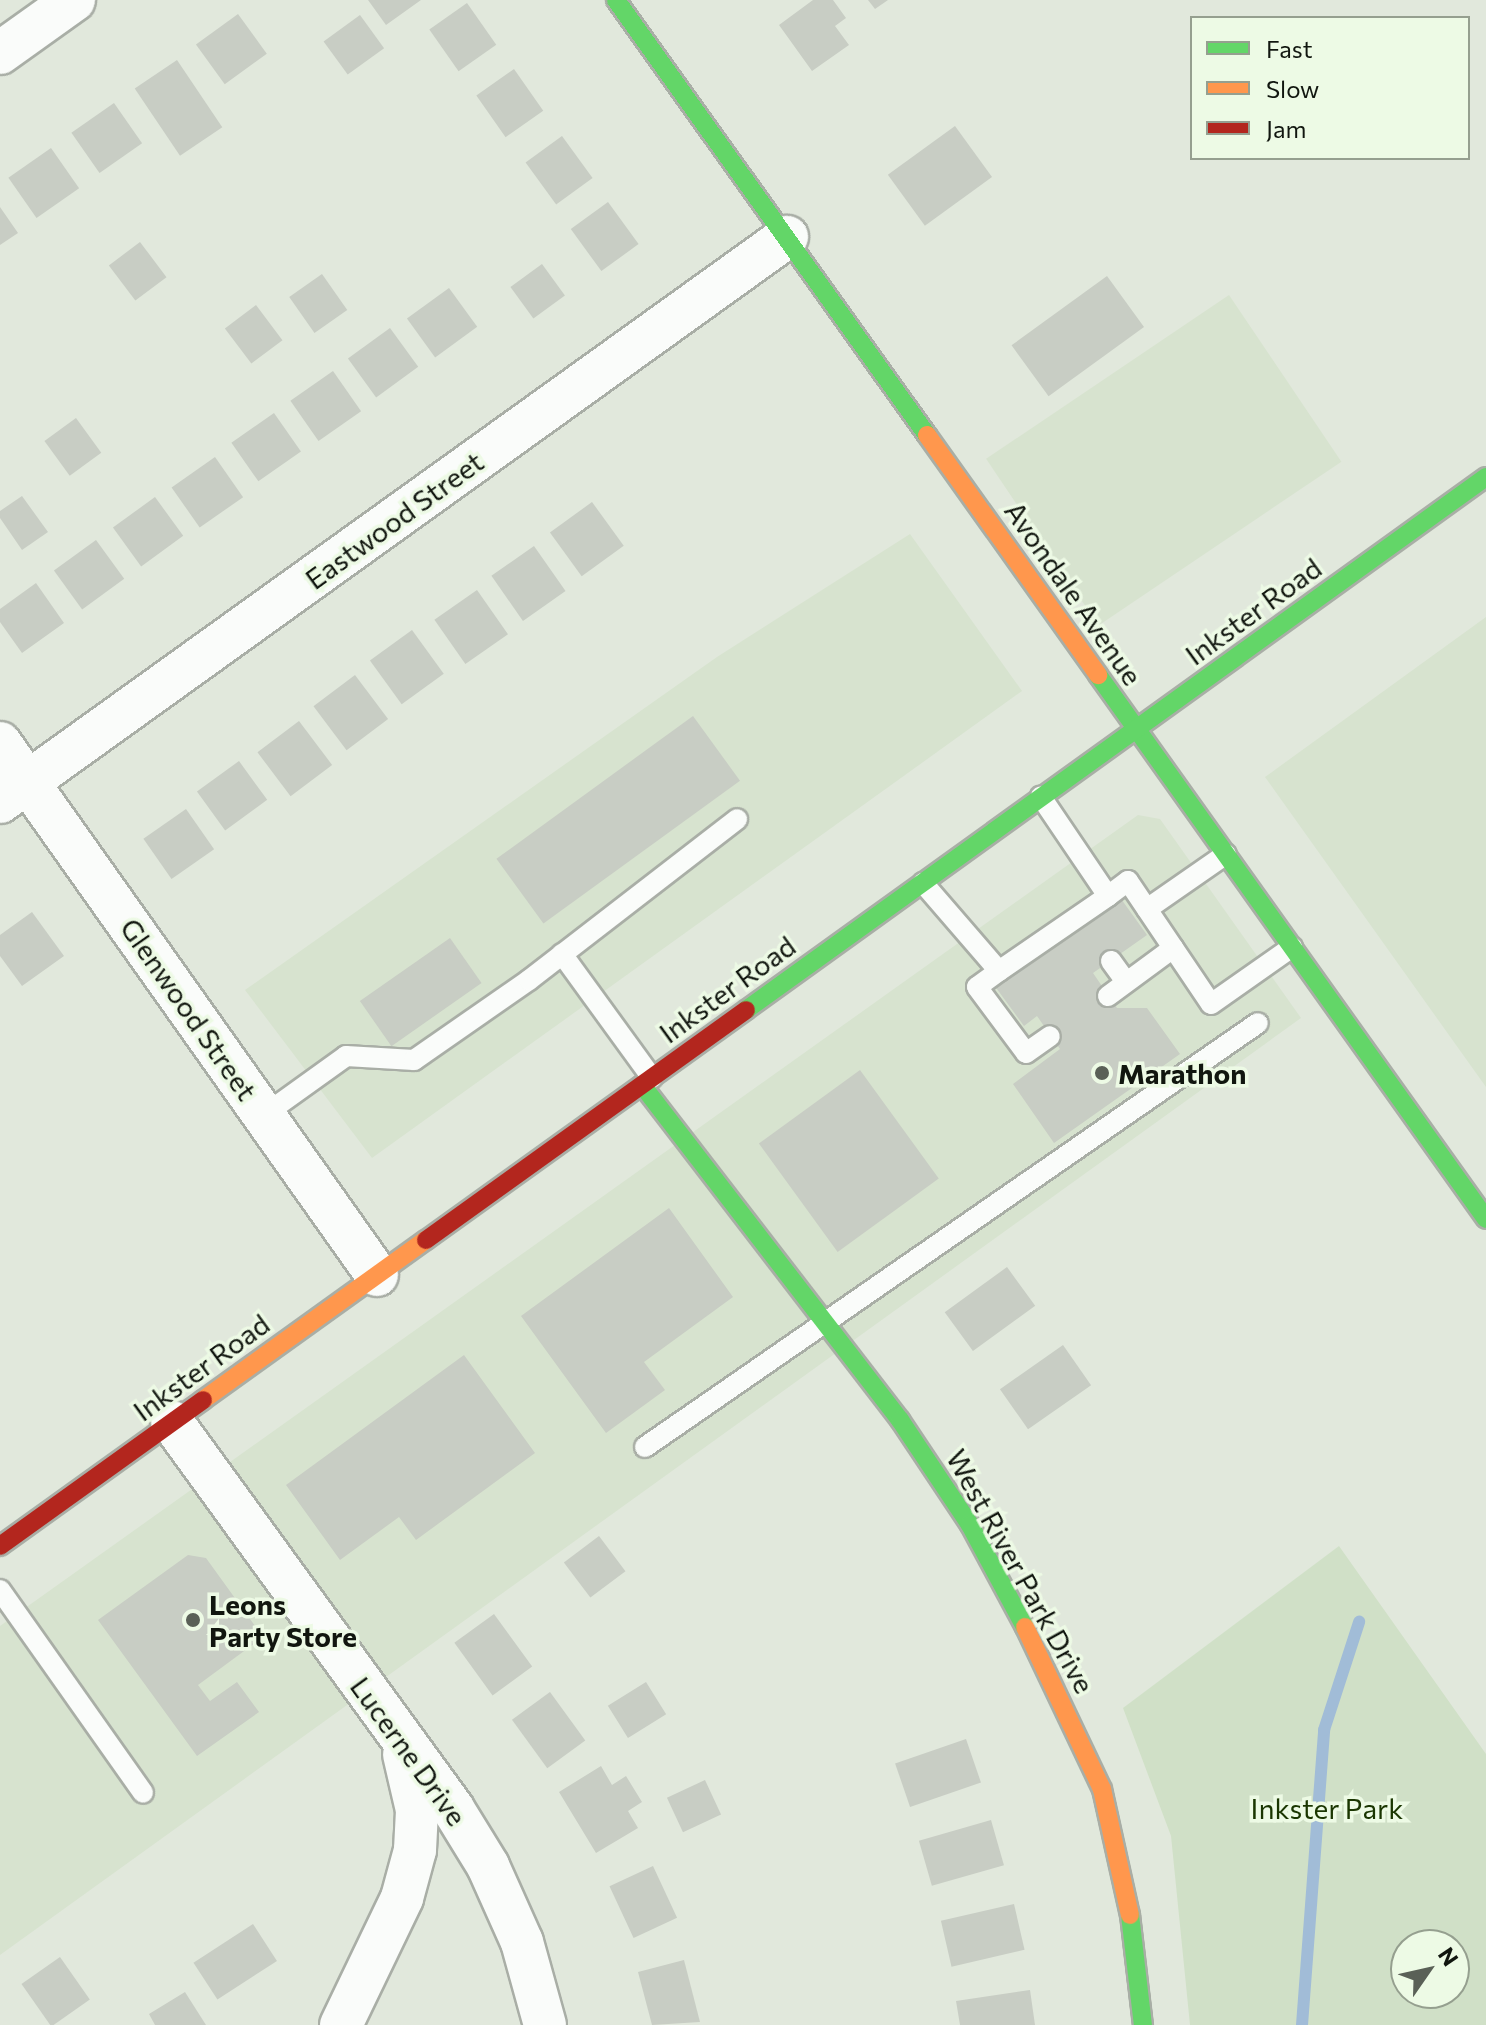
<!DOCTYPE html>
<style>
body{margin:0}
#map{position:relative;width:1486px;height:2025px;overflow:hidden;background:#e1e8dc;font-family:Commissioner,sans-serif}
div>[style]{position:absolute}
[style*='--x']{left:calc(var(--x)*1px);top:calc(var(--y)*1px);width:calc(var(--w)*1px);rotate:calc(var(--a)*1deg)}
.built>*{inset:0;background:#d7e3cf;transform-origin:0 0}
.green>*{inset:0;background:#d0e0c7}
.stream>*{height:12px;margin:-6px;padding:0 6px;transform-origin:6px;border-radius:6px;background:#a1bcd7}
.building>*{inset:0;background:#c8cdc4;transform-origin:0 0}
.roads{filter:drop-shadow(2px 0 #a9aea6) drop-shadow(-2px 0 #a9aea6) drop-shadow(0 2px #a9aea6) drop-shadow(0 -2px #a9aea6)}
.lane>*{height:20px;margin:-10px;padding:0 10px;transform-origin:10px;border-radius:10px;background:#fafcfa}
.street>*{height:42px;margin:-21px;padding:0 21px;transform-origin:21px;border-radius:21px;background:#fafcfa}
.fast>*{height:18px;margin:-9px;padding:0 9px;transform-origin:9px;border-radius:9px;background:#63d668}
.slow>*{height:18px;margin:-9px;padding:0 9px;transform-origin:9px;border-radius:9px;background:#ff974d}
.jam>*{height:18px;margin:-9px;padding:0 9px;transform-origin:9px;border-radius:9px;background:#b3261e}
.dots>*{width:22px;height:22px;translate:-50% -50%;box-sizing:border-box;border:4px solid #edfae5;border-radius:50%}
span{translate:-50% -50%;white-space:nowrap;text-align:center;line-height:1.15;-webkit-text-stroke:7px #edfae5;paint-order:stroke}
.street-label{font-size:28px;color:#11160f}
.poi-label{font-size:28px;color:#11160f;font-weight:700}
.left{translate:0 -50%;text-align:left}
.park-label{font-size:28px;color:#1a3601}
.legend{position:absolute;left:1190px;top:16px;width:280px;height:144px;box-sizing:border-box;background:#edfae5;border:2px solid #959f8f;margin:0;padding:10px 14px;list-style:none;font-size:24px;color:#11160f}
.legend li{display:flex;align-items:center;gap:16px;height:40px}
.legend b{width:40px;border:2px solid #959f8f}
.north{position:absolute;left:1390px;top:1929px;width:80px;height:80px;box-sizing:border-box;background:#edfae5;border:2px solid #959f8f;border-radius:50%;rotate:56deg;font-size:22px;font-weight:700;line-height:32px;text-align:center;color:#11160f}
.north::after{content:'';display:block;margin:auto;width:28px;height:36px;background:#5a6057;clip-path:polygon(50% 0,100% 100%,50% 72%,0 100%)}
</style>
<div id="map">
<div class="built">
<div style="left:1229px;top:295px;width:201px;height:293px;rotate:56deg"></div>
<div style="clip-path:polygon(910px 534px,1022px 691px,372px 1158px,245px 990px,717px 657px)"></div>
<div style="clip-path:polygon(1486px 617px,1486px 1087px,1265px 777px)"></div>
<div style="clip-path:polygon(1138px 815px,1160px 819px,1301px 1018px,0 1955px,0 1626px)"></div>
</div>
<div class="green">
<div style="clip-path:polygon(evenodd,1339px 1546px,1486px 1754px,1486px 2025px,1190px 2025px,1171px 1836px,1123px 1708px,1339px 1546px,1406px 1945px,1454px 1945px,1454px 1993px,1406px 1993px,1406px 1945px)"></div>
</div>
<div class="stream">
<div style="--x:1302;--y:2025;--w:296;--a:-85.7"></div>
<div style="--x:1324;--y:1730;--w:114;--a:-72"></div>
</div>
<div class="building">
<div style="clip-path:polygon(368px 0,421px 0,386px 25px)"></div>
<div style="clip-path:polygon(813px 0,833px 0,846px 18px,835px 26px,849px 45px,812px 71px,779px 25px)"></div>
<div style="clip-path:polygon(868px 0,888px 0,875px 9px)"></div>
<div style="left:467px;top:3px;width:51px;height:46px;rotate:55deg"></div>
<div style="left:238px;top:14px;width:49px;height:52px;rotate:54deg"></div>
<div style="left:360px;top:15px;width:41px;height:45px;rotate:54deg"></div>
<div style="left:177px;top:60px;width:81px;height:51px;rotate:56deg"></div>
<div style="left:514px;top:69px;width:51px;height:46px;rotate:55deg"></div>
<div style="left:114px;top:103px;width:49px;height:52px;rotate:55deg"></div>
<div style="left:955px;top:126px;width:63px;height:83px;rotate:54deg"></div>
<div style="left:562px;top:136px;width:52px;height:45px;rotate:54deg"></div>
<div style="left:51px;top:148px;width:49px;height:52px;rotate:55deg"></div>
<div style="left:608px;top:202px;width:52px;height:46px;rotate:54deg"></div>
<div style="clip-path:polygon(0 207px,18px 233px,0 245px)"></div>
<div style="left:140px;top:242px;width:44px;height:39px;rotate:53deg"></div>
<div style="left:542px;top:264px;width:39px;height:39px;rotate:54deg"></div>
<div style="left:322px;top:274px;width:44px;height:40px;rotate:55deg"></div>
<div style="left:1107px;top:276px;width:63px;height:118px;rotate:54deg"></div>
<div style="left:449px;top:288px;width:48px;height:52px;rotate:54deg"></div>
<div style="left:256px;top:305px;width:44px;height:39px;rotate:53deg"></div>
<div style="left:390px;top:328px;width:48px;height:52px;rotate:54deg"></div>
<div style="left:333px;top:371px;width:49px;height:52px;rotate:55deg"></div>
<div style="left:274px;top:413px;width:47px;height:52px;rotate:55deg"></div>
<div style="left:76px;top:418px;width:43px;height:39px;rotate:54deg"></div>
<div style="left:215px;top:457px;width:49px;height:53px;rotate:55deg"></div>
<div style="clip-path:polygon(22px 496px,48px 532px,22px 550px,0 518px,0 511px)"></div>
<div style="left:155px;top:497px;width:48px;height:52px;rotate:54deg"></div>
<div style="left:592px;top:502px;width:54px;height:52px;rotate:54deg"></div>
<div style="left:96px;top:540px;width:48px;height:52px;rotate:54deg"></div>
<div style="left:534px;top:546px;width:55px;height:52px;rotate:55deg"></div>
<div style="clip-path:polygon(36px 583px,64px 623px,22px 653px,0 622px,0 609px)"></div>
<div style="left:477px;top:590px;width:54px;height:52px;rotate:55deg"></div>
<div style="left:412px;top:630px;width:54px;height:52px;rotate:54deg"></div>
<div style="left:355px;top:675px;width:55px;height:52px;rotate:53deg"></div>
<div style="left:693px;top:716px;width:80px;height:243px;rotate:54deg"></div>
<div style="left:299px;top:721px;width:55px;height:52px;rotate:53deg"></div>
<div style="left:239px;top:761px;width:48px;height:52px;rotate:54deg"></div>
<div style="left:186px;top:809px;width:49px;height:52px;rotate:55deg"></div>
<div style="clip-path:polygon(1119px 896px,1147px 935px,1093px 973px,1117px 1008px,1147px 1008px,1180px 1054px,1054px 1143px,1013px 1084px,1060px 1049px,1037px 1016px,1024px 1026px,994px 985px)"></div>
<div style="clip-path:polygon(32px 912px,64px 956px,22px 986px,0 956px,0 935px)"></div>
<div style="left:450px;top:938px;width:55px;height:110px;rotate:55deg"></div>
<div style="left:860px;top:1070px;width:134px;height:125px;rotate:54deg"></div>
<div style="clip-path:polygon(669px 1208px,733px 1297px,644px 1362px,665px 1390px,606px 1433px,521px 1316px)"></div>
<div style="left:1007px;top:1267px;width:48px;height:77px;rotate:54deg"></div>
<div style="left:1063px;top:1345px;width:49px;height:77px;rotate:55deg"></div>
<div style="clip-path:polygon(464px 1355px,535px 1453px,416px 1540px,399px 1517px,340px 1560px,286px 1485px)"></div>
<div style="left:599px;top:1536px;width:44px;height:44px;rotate:53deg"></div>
<div style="clip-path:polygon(188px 1555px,206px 1558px,263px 1637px,198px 1685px,210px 1701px,237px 1682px,259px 1712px,197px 1756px,98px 1620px)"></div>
<div style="left:494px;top:1614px;width:65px;height:49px;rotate:54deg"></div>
<div style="left:646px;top:1682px;width:38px;height:45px;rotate:58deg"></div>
<div style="left:550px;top:1692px;width:60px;height:47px;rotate:54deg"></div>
<div style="left:966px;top:1739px;width:46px;height:75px;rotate:71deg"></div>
<div style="clip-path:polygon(601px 1766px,612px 1785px,626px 1776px,642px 1802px,628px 1811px,638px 1828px,596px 1853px,559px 1792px)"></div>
<div style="left:705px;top:1780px;width:38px;height:42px;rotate:65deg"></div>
<div style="left:991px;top:1820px;width:47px;height:75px;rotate:74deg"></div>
<div style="left:653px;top:1866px;width:57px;height:48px;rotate:65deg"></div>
<div style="left:1014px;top:1904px;width:47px;height:75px;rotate:77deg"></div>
<div style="left:253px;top:1924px;width:44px;height:71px;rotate:57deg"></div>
<div style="left:60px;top:1957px;width:52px;height:47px;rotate:55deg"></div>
<div style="clip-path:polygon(684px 1960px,700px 2022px,652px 2025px,638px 1972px)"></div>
<div style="clip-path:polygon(1030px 1990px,1035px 2025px,960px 2025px,956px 2001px)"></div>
<div style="clip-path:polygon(185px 1992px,206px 2025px,155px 2025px,149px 2014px)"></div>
</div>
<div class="roads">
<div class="lane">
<div style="--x:923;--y:883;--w:116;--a:49.2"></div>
<div style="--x:999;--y:971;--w:132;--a:-34.5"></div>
<div style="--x:1108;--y:896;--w:120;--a:-124.1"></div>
<div style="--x:1108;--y:896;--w:25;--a:-37"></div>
<div style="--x:1128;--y:881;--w:148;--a:56"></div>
<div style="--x:1211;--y:1004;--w:99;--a:-35.1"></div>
<div style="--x:1147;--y:909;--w:96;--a:-34.8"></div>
<div style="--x:562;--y:954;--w:153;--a:54"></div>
<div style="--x:1111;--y:961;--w:26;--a:54"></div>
<div style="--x:999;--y:971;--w:27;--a:144"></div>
<div style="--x:977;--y:987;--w:82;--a:53.4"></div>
<div style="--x:1026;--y:1053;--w:29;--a:-35"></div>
<div style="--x:1108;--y:996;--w:81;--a:-36.4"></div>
<div style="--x:264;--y:1115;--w:101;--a:-35.7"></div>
<div style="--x:346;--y:1056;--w:68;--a:3.4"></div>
<div style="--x:414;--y:1060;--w:140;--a:-34.8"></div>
<div style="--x:529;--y:980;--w:263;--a:-37.7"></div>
<div style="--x:645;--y:1447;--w:745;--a:-34.67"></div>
<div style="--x:0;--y:1590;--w:248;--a:54.8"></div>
</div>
<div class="street">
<div style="--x:0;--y:53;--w:91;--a:-35.6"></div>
<div style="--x:0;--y:743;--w:652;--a:54.68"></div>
<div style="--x:0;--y:802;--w:969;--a:-35.68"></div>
<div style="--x:172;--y:1422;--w:478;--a:54"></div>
<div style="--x:453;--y:1809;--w:67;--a:58.4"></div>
<div style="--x:488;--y:1866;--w:83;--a:65.9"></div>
<div style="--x:522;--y:1942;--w:86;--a:74.5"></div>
<div style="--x:341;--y:2025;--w:141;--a:-64.3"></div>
<div style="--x:402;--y:1898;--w:50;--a:-74.8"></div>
<div style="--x:415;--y:1850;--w:40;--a:-87.1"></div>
<div style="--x:417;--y:1810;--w:57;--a:-103.1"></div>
</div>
<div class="fast">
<div style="--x:616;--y:0;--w:535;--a:54.44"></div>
<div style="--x:1098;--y:675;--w:668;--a:54.5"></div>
<div style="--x:746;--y:1010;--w:912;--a:-35.76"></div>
<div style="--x:642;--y:1085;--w:423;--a:52.4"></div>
<div style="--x:900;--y:1420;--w:126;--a:56.3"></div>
<div style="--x:970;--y:1525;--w:116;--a:61.7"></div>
<div style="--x:1130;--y:1915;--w:111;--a:83.3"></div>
</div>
<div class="slow">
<div style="--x:927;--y:435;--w:295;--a:54.5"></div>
<div style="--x:203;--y:1400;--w:274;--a:-35.7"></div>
<div style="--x:1025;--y:1627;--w:179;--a:64.6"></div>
<div style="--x:1102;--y:1789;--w:129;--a:77.5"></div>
</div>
<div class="jam">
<div style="--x:426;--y:1240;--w:394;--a:-35.7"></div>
<div style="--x:0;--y:1546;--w:250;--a:-35.7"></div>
</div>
</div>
<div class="dots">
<div style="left:1102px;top:1073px;background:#5a6057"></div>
<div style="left:193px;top:1620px;background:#5a6057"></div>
</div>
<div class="street-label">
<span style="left:394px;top:520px;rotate:-36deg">Eastwood Street</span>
<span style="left:1074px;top:593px;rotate:55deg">Avondale Avenue</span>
<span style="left:1253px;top:611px;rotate:-36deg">Inkster Road</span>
<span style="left:727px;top:989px;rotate:-36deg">Inkster Road</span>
<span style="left:189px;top:1009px;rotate:55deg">Glenwood Street</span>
<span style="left:201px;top:1367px;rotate:-36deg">Inkster Road</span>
<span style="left:1021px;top:1571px;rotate:61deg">West River Park Drive</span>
<span style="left:409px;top:1751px;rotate:54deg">Lucerne Drive</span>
</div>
<div class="poi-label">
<span class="left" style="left:1118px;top:1073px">Marathon</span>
<span class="left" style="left:209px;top:1620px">Leons<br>Party Store</span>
</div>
<div class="park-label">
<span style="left:1327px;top:1808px">Inkster Park</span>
</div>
<ul class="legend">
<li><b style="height:10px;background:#63d668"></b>Fast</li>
<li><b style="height:10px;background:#ff974d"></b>Slow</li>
<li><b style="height:10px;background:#b3261e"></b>Jam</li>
</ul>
<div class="north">N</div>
</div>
